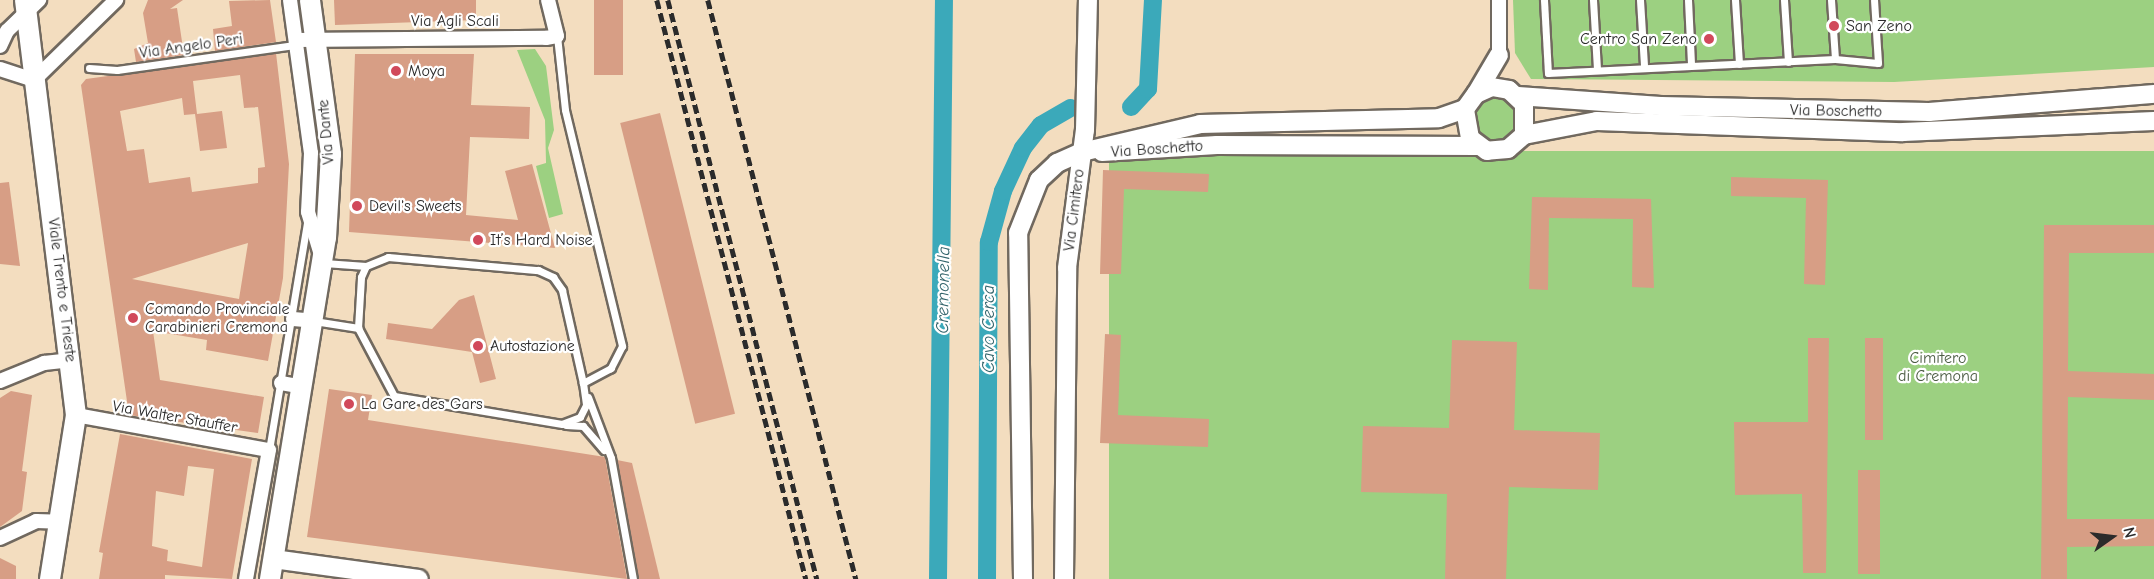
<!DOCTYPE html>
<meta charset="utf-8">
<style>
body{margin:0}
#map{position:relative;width:2154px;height:579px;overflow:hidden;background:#f3ddbf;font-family:"Comic Neue",sans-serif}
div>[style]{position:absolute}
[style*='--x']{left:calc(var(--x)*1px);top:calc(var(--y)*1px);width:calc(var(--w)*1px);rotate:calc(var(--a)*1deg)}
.green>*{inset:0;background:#9cd081;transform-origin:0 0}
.round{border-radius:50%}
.canal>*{height:18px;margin:-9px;padding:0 9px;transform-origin:9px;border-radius:9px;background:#3ba9ba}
.building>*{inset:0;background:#d79e85;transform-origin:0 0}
.roads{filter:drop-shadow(2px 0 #71695f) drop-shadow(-2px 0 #71695f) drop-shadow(0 2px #71695f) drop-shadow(0 -2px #71695f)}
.service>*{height:7px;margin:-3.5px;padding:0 3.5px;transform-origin:3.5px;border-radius:3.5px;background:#fff}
.minor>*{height:14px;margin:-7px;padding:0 7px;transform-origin:7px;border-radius:7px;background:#fff}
.tertiary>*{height:18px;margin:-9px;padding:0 9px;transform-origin:9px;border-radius:9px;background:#fff}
.secondary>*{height:20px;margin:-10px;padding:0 10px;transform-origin:10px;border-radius:10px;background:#fff}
.rail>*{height:4.5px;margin-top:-2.25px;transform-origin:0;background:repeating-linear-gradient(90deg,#2b2b2b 0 9px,transparent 0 13.5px)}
.dots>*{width:16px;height:16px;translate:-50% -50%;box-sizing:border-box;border:3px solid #fff;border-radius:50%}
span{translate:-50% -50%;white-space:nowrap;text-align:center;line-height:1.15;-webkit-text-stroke:4.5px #fff;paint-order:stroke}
.street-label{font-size:16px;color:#2b2b2b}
.poi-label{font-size:16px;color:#2b2b2b}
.left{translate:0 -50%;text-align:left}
.right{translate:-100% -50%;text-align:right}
.park-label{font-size:16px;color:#4d5d45}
.water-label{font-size:18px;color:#32646b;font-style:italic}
.north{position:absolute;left:2082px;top:507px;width:60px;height:60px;-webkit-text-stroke:4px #fff;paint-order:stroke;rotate:76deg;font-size:16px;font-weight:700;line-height:24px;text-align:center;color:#2b2b2b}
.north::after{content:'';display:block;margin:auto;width:21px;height:27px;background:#2b2b2b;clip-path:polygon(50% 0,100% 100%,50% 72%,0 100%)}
</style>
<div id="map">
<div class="green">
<div style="clip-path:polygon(1513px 0,2154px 0,2154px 67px,1894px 82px,1531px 79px,1515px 53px)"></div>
<div style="clip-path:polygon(535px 49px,546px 66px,554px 130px,548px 148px,563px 214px,549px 218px,536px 166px,546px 163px,545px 120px,517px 50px)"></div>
<div class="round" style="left:1473px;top:97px;width:44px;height:44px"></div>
<div style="left:2154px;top:151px;width:428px;height:1045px;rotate:90deg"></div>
</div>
<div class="canal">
<div style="--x:1131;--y:107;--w:25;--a:-47"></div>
<div style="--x:1148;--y:89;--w:89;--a:-86.8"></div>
<div style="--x:938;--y:579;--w:579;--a:-89.41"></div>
<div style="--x:987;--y:579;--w:337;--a:-89.7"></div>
<div style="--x:989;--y:242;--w:53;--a:-74.6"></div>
<div style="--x:1003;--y:191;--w:47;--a:-65.1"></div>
<div style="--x:1023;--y:148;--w:29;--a:-52"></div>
<div style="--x:1041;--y:125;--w:34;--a:-30"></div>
</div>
<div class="building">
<div style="clip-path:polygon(148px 0,183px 0,170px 9px,177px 8px,184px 55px,136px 62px,134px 49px,148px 43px,143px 13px)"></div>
<div style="clip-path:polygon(270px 0,276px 42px,215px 51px,213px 29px,232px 26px,229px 1px)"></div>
<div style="clip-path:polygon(334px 0,476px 0,476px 20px,335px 25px)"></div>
<div style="left:594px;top:0;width:29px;height:75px"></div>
<div style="clip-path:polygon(evenodd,276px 53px,289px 164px,283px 278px,268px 361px,206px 350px,207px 340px,153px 331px,160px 380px,264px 397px,258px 433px,129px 415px,81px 85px,86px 79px,276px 53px,240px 75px,244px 108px,258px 107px,265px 167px,258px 168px,258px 183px,192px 192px,190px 177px,149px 183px,144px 149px,127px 151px,120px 111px,182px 98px,184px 115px,195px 114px,200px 151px,227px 148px,222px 111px,197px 114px,193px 81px,240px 75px,276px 53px,248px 243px,239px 299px,132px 279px,231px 248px,248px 243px)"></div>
<div style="clip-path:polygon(355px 54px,474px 54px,471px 105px,530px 107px,529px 139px,470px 137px,466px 215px,518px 220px,505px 171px,532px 164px,555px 248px,349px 232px)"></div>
<div style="left:660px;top:113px;width:310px;height:41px;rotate:76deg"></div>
<div style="clip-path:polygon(1103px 170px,1209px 174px,1208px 192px,1124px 189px,1121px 274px,1100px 274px)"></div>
<div style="clip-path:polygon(1731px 177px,1828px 180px,1825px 285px,1804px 284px,1806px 198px,1731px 196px)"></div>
<div style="clip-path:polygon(9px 182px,20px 266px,0 264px,0 183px)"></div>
<div style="clip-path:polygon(1532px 197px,1651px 199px,1654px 288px,1632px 287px,1633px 219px,1549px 218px,1548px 290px,1529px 289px)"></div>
<div style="clip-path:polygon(2044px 225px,2154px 225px,2154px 253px,2069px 253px,2068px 371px,2154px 374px,2154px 400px,2068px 397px,2067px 519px,2154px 519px,2154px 546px,2067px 547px,2067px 579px,2041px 579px)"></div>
<div style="clip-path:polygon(474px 295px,496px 379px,480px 383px,472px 352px,386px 339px,388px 323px,432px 329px,459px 300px)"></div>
<div style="clip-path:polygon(1105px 334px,1121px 335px,1118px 415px,1209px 419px,1208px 447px,1100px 443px)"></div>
<div style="clip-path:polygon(1808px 338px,1829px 338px,1826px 573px,1803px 573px,1802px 494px,1735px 495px,1734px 422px,1808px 422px)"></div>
<div style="left:1865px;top:338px;width:18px;height:102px"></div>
<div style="clip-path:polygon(1452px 340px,1517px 342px,1514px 430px,1600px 433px,1598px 490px,1509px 487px,1506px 579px,1445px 579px,1447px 494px,1361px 492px,1363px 426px,1449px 428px)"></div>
<div style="clip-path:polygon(329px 389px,372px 395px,368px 420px,605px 457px,627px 579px,307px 537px)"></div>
<div style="clip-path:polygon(11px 391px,32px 395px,22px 471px,27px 472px,22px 511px,0 527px,0 398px)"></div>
<div style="clip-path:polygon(evenodd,120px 434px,252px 459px,232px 579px,165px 575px,165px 579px,99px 579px,103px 553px,99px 552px,120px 434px,188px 466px,214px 469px,202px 567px,167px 561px,168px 550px,152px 546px,156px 491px,184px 496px,188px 466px)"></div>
<div style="clip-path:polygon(617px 460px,632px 463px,660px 579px,639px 579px)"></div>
<div style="left:1858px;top:470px;width:22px;height:104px"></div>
<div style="clip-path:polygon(0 558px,16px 566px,16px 579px,0 579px)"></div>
</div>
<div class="roads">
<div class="service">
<div style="--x:1544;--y:0;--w:73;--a:86.9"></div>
<div style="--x:1548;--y:73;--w:287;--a:-2.8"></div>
<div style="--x:1835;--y:59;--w:43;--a:5.3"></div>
<div style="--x:1878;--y:63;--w:63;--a:-93.6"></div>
<div style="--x:1593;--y:0;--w:70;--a:86.7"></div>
<div style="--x:1640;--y:0;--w:65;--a:86.5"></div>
<div style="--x:1688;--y:0;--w:64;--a:87.3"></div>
<div style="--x:1735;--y:0;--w:64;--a:86.4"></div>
<div style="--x:1784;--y:0;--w:62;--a:86.3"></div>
<div style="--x:1831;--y:0;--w:59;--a:86.1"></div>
<div style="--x:557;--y:36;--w:74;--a:83.8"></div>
<div style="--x:565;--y:110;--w:243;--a:76.4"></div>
<div style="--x:622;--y:346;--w:25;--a:117"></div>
<div style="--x:611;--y:368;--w:32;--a:152"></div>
<div style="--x:89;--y:68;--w:28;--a:4"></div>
<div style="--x:117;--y:70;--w:181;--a:-8"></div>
<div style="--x:388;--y:257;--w:151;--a:5"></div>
<div style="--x:538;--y:270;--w:17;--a:25"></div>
<div style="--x:553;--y:277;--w:16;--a:55"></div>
<div style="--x:562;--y:290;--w:95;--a:77.3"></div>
<div style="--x:583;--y:383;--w:22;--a:82"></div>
<div style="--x:586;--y:405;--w:13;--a:117"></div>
<div style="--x:580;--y:417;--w:19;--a:159"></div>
<div style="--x:562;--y:424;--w:170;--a:-170.5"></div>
<div style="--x:394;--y:396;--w:77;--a:-117.9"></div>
<div style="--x:358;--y:328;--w:51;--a:-86.6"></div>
<div style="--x:361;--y:277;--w:12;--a:-66"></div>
<div style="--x:366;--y:266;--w:24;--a:-22"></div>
<div style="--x:324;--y:263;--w:42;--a:4.1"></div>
<div style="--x:314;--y:321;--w:45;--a:9"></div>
<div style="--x:588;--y:397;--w:65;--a:69.3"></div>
<div style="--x:611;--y:458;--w:123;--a:79.7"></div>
<div style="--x:566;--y:425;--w:17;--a:3"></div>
<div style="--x:583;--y:426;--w:32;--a:49"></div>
<div style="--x:269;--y:450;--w:231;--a:-80.5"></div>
</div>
<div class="minor">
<div style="--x:290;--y:0;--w:154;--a:82.2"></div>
<div style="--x:311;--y:153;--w:59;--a:92.9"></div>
<div style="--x:308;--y:212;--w:45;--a:73.2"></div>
<div style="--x:1499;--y:0;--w:55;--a:90"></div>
<div style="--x:296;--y:40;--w:250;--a:-0.5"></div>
<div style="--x:546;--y:38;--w:11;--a:-10"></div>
<div style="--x:557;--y:36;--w:37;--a:-104"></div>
<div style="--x:0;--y:46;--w:17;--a:-65"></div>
<div style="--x:7;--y:31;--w:45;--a:-44.1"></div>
<div style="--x:0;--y:69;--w:36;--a:18"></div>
<div style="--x:34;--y:80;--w:115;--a:-44.3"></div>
<div style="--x:293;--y:319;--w:21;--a:5"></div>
<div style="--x:0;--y:381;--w:48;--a:-22.2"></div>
<div style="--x:44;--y:363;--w:28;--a:-6"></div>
<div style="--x:281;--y:383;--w:22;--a:10"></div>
<div style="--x:76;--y:415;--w:196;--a:10.3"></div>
<div style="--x:0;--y:538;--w:40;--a:-25"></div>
<div style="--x:36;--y:521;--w:23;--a:2"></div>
<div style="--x:246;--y:579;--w:131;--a:-79.9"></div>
</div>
<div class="tertiary">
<div style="--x:1476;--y:94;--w:45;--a:-59.5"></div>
<div style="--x:1518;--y:96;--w:143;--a:4"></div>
<div style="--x:1661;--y:106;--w:268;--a:1.3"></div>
<div style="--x:1929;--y:112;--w:226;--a:-4.6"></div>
<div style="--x:1524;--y:135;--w:74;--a:-10.9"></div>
<div style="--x:1597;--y:121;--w:306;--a:2.1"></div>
<div style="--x:1903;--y:132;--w:251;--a:-2.5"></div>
<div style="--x:1102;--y:152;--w:115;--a:-3.5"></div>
<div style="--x:1217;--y:145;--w:260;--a:0.2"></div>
<div style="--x:273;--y:559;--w:147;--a:7.8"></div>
<div style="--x:1023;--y:579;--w:346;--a:-90.8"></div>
<div style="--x:1018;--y:233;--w:57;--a:-68.4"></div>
<div style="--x:1039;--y:180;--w:25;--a:-43"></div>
<div style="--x:1057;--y:163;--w:27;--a:-24"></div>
<div style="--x:1082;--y:152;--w:121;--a:-13.3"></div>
<div style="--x:1200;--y:124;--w:239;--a:-1.4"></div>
<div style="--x:1439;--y:118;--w:28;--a:-19"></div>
<div style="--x:1465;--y:109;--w:19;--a:-54"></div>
<div style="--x:1476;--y:94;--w:17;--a:-24"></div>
<div style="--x:1492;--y:87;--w:17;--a:10"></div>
<div style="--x:1509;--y:90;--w:21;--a:43"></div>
<div style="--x:1524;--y:104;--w:31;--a:90"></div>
<div style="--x:1524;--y:135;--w:21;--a:139"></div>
<div style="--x:1508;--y:149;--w:21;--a:175"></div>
<div style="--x:1487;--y:151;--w:21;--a:-143"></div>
<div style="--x:1470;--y:138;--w:29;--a:-100"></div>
<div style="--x:1064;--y:579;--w:311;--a:-89.4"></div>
<div style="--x:1067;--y:268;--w:139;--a:-82.6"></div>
<div style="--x:1085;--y:130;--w:130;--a:-88.7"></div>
</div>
<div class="secondary">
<div style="--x:25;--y:0;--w:418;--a:83"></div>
<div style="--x:76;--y:415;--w:166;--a:99"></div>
<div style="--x:270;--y:579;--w:346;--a:-80.7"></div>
<div style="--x:326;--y:238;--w:84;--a:-86.6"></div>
<div style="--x:331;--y:154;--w:155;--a:-97.8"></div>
</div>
</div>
<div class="rail">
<div style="--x:657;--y:0;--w:598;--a:75.57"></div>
<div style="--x:668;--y:0;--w:598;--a:75.57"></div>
<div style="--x:708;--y:0;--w:598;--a:75.66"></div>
</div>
<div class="dots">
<div style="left:1834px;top:26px;background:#d1495b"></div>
<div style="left:1709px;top:39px;background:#d1495b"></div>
<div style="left:396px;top:71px;background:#d1495b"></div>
<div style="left:357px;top:206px;background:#d1495b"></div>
<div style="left:478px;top:240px;background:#d1495b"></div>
<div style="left:133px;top:318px;background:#d1495b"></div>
<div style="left:478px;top:346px;background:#d1495b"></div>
<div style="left:349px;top:404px;background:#d1495b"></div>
</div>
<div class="street-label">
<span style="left:455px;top:21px">Via Agli Scali</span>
<span style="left:191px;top:46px;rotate:-8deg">Via Angelo Peri</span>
<span style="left:1836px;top:111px;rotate:1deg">Via Boschetto</span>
<span style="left:326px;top:132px;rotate:-95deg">Via Dante</span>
<span style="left:1157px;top:149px;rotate:-4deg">Via Boschetto</span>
<span style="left:1074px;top:210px;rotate:-83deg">Via Cimitero</span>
<span style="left:62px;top:290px;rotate:83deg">Viale Trento e Trieste</span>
<span style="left:175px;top:417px;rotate:10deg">Via Walter Stauffer</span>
</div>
<div class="poi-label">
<span class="left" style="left:1846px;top:26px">San Zeno</span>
<span class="right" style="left:1697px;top:39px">Centro San Zeno</span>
<span class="left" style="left:408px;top:71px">Moya</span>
<span class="left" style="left:369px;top:206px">Devil's Sweets</span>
<span class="left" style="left:490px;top:240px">It’s Hard Noise</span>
<span class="left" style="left:145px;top:318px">Comando Provinciale<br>Carabinieri Cremona</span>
<span class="left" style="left:490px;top:346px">Autostazione</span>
<span class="left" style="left:361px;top:404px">La Gare des Gars</span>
</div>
<div class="park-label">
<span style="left:1938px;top:367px">Cimitero<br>di Cremona</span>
</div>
<div class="water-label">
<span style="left:944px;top:290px;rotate:-89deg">Cremonella</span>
<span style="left:989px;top:329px;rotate:-90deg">Cavo Cerca</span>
</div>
<div class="north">N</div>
</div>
